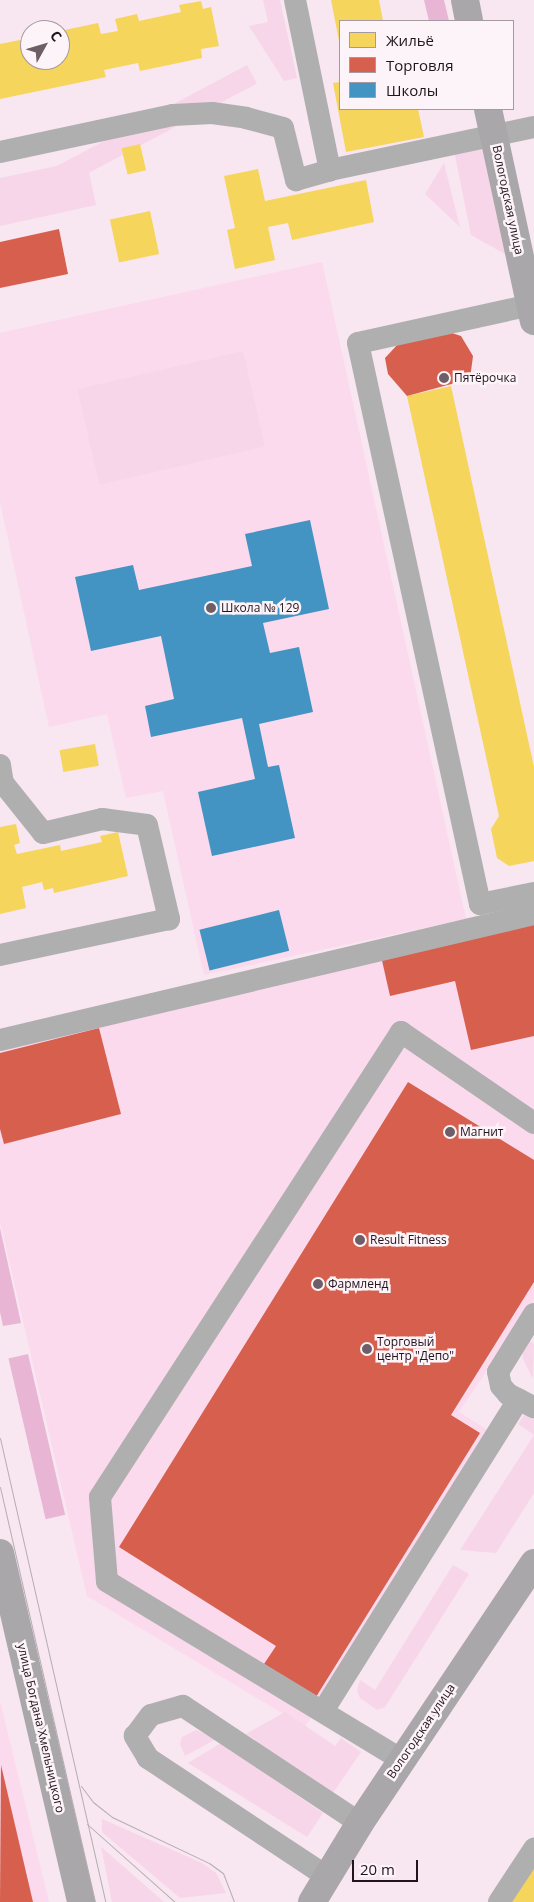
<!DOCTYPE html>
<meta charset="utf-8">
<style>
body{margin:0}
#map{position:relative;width:534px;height:1902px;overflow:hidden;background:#f8e6f0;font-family:"Open Sans",sans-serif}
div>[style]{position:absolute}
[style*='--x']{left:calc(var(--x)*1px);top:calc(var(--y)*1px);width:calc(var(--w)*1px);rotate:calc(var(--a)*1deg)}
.built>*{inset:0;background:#fbdaed}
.green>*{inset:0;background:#f8d6e9;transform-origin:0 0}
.forest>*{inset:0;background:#e8b6d4;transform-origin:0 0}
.homes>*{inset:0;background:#f6d55c;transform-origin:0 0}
.shops>*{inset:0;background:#d6604d}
.schools>*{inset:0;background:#4393c3;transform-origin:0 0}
.minor>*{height:22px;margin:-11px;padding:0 11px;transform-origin:11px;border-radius:11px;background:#b0afaf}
.major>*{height:28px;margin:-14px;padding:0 14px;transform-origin:14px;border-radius:14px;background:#a9a7a9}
.tram>*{height:1px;margin:-0.5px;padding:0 0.5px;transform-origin:0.5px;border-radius:0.5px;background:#b4adb0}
.dots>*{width:14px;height:14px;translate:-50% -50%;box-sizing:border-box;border:2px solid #fcf4f8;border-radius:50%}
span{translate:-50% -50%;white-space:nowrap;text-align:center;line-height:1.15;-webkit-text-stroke:5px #fcf4f8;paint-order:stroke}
.street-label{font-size:12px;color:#22141d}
.poi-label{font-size:12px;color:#22141d}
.left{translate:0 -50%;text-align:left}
.legend{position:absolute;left:339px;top:20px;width:175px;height:90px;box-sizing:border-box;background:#fcf4f8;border:1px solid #a59aa0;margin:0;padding:6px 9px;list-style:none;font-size:15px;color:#22141d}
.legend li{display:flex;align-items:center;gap:10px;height:25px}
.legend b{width:25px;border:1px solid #a59aa0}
.north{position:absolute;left:20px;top:20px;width:50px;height:50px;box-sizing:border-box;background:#fcf4f8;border:1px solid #a59aa0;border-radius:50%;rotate:51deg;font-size:14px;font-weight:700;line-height:20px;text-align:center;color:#22141d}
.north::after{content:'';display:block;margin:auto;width:18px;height:22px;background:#6d5e67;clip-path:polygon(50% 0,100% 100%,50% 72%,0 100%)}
.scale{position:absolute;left:352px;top:1860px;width:66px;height:22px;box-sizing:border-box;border:2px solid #22141d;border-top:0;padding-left:6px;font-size:15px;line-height:18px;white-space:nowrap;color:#22141d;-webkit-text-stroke:4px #fcf4f8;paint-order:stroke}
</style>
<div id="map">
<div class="built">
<div style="clip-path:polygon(322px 262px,466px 919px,204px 975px,163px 791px,126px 798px,107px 714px,49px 727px,0 502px,0 333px)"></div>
<div style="clip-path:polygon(534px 920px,534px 1300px,459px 1412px,489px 1431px,305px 1727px,87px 1596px,0 1222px,0 1045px)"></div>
<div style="clip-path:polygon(0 1701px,49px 1902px,0 1902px)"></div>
</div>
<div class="green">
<div style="clip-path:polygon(263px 0,280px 0,297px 78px,284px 81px,249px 26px,268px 22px)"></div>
<div style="left:247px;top:65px;width:21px;height:252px;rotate:62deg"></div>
<div style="clip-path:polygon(490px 143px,514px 259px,471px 235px,454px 150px)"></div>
<div style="clip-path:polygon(81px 161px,88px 168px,96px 205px,0 226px,0 178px)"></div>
<div style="clip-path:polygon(444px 163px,460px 227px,425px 194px)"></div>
<div style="left:243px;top:351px;width:98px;height:170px;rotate:77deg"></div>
<div style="clip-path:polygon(529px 1340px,534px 1344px,533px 1379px,523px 1359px,522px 1350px)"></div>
<div style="clip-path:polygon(526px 1412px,534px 1417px,534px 1493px,496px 1553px,460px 1550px,534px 1435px,518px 1424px)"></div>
<div style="clip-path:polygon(453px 1565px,469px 1574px,385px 1707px,377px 1710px,360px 1698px,357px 1691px,360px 1680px,375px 1690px)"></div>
<div style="clip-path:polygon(285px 1712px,335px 1746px,341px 1738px,361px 1752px,333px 1793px,246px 1734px)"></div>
<div style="clip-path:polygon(196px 1730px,216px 1739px,185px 1756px,180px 1744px,182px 1737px)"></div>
<div style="clip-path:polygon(221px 1743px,323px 1813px,307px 1837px,188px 1763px)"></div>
<div style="clip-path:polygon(102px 1819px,202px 1863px,216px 1873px,226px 1893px,180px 1898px,102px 1832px)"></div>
<div style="clip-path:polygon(101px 1846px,100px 1846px,164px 1902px,112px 1902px)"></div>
</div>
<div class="forest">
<div style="clip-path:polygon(424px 0,444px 0,449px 21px,429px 21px)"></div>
<div style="clip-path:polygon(0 1228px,21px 1323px,3px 1326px,0 1312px)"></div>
<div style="left:28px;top:1354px;width:165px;height:20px;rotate:77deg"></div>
</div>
<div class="homes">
<div style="clip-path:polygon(331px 0,379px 0,383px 21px,340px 21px,339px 41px)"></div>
<div style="clip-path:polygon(201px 1px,203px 9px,211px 7px,219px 46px,201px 49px,202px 58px,140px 71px,138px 63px,104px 70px,106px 77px,0 99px,0 44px,30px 38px,30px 60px,60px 60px,60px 31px,98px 23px,101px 34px,118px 31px,115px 19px,137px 14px,139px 21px,181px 12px,179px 5px)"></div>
<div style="clip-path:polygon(340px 82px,340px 109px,418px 109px,424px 137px,346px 152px,333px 83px)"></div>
<div style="left:140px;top:144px;width:27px;height:19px;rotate:77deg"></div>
<div style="clip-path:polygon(258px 169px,265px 201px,366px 180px,374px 222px,292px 240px,288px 223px,268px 227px,275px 260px,235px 269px,227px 230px,235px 228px,224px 176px)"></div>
<div style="left:150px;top:211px;width:44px;height:41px;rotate:78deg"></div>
<div style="clip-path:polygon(451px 386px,534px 767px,534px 861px,509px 866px,497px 858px,491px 829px,499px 816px,407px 396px)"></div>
<div style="left:95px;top:744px;width:22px;height:36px;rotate:80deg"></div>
<div style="clip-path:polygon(16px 824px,20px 843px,14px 845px,17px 854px,60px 845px,61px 851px,102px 842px,100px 836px,118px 832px,128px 876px,54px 893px,53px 888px,44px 890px,42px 882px,22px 887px,26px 908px,0 914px,0 827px)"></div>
<div style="clip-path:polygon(534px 1863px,534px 1902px,509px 1902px)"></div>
</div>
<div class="shops">
<div style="clip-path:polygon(59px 229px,68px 274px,0 288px,0 242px)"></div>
<div style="clip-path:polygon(449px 332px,461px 336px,473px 356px,470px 379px,407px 396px,388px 374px,385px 358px,399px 343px)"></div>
<div style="clip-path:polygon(534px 922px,534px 1036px,471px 1050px,455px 981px,390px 996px,381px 956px)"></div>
<div style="clip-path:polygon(99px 1028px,121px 1114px,4px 1144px,0 1129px,0 1053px)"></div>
<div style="clip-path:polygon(408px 1082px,534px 1160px,534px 1282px,451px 1415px,480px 1433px,316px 1697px,264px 1664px,276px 1646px,119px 1547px)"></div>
<div style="clip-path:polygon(1px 1765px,33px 1902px,0 1902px)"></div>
</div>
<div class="schools">
<div style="clip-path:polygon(310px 520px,329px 609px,263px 623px,270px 653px,299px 647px,313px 712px,259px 724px,268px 767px,279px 765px,295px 838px,212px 856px,198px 792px,255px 779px,242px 718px,151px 737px,145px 706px,174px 699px,161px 636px,91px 651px,75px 577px,133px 565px,139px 590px,252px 566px,245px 534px)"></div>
<div style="left:279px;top:910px;width:42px;height:82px;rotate:76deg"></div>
</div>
<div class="minor">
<div style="--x:295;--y:0;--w:174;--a:78.4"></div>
<div style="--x:330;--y:170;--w:208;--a:-11.9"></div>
<div style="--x:0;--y:152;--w:177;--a:-12.1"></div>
<div style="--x:173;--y:115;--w:39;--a:-3"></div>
<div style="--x:212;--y:113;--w:34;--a:8"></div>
<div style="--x:246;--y:118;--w:38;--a:15"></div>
<div style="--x:283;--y:128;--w:54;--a:76"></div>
<div style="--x:296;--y:180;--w:35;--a:-16"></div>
<div style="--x:531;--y:305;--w:177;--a:167.6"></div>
<div style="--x:358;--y:343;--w:574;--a:77.73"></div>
<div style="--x:480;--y:904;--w:55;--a:-11.5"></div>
<div style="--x:0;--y:765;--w:18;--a:81"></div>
<div style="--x:3;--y:783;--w:64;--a:51.3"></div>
<div style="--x:43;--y:833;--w:61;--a:-13.3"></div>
<div style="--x:102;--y:819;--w:45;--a:7.6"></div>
<div style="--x:147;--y:825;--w:97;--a:76.8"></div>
<div style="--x:169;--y:919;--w:173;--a:168"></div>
<div style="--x:0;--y:1040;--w:549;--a:-13.28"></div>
<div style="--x:534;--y:1314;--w:68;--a:121.8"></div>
<div style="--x:498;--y:1372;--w:14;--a:78"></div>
<div style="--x:501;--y:1386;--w:11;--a:49"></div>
<div style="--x:508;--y:1394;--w:29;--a:27"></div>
<div style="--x:323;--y:1711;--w:368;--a:-57.9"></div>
<div style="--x:402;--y:1760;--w:345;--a:-148.8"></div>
<div style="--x:107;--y:1581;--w:84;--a:-94.8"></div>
<div style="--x:100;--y:1497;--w:554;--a:-57.08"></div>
<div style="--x:401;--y:1032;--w:161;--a:34.4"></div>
<div style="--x:326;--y:1876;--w:214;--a:-146.5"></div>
<div style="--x:148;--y:1758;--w:26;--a:-121"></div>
<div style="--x:135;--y:1736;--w:26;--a:-53"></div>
<div style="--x:151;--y:1715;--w:33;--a:-16"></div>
<div style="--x:183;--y:1706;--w:212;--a:33.5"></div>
<div style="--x:499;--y:1902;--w:64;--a:-56.6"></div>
</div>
<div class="major">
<div style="--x:465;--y:0;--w:21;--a:79"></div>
<div style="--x:488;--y:109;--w:217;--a:77.8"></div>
<div style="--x:0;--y:1553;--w:358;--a:76.9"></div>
<div style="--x:312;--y:1902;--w:92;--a:-58.7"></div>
<div style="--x:360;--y:1823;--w:313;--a:-56.2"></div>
</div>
<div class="tram">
<div style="--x:0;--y:1438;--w:476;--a:77.2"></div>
<div style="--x:0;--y:1487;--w:426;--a:77.1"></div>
<div style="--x:81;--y:1786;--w:20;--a:53"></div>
<div style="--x:93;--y:1802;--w:24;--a:38"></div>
<div style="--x:112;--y:1817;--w:107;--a:25.4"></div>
<div style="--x:209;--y:1863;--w:17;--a:36"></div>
<div style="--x:223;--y:1873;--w:31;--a:69"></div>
<div style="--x:87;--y:1824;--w:118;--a:41.6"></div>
</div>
<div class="dots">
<div style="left:444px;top:378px;background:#6d5e67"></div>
<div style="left:211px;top:608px;background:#6d5e67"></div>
<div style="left:450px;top:1132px;background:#6d5e67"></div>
<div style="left:360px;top:1240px;background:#6d5e67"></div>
<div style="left:318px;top:1284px;background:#6d5e67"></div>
<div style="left:367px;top:1349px;background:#6d5e67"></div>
</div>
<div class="street-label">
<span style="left:508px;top:200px;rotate:78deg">Вологодская улица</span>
<span style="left:41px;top:1728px;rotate:77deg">улица Богдана Хмельницкого</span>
<span style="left:421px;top:1731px;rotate:-56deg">Вологодская улица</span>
</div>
<div class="poi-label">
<span class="left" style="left:454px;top:378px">Пятёрочка</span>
<span class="left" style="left:221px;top:608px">Школа № 129</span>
<span class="left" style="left:460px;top:1132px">Магнит</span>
<span class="left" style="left:370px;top:1240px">Result Fitness</span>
<span class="left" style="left:328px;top:1284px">Фармленд</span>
<span class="left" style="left:377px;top:1349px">Торговый<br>центр "Депо"</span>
</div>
<ul class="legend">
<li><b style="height:14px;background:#f6d55c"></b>Жильё</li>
<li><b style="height:14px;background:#d6604d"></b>Торговля</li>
<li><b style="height:14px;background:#4393c3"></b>Школы</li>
</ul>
<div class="north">С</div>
<div class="scale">20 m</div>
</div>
